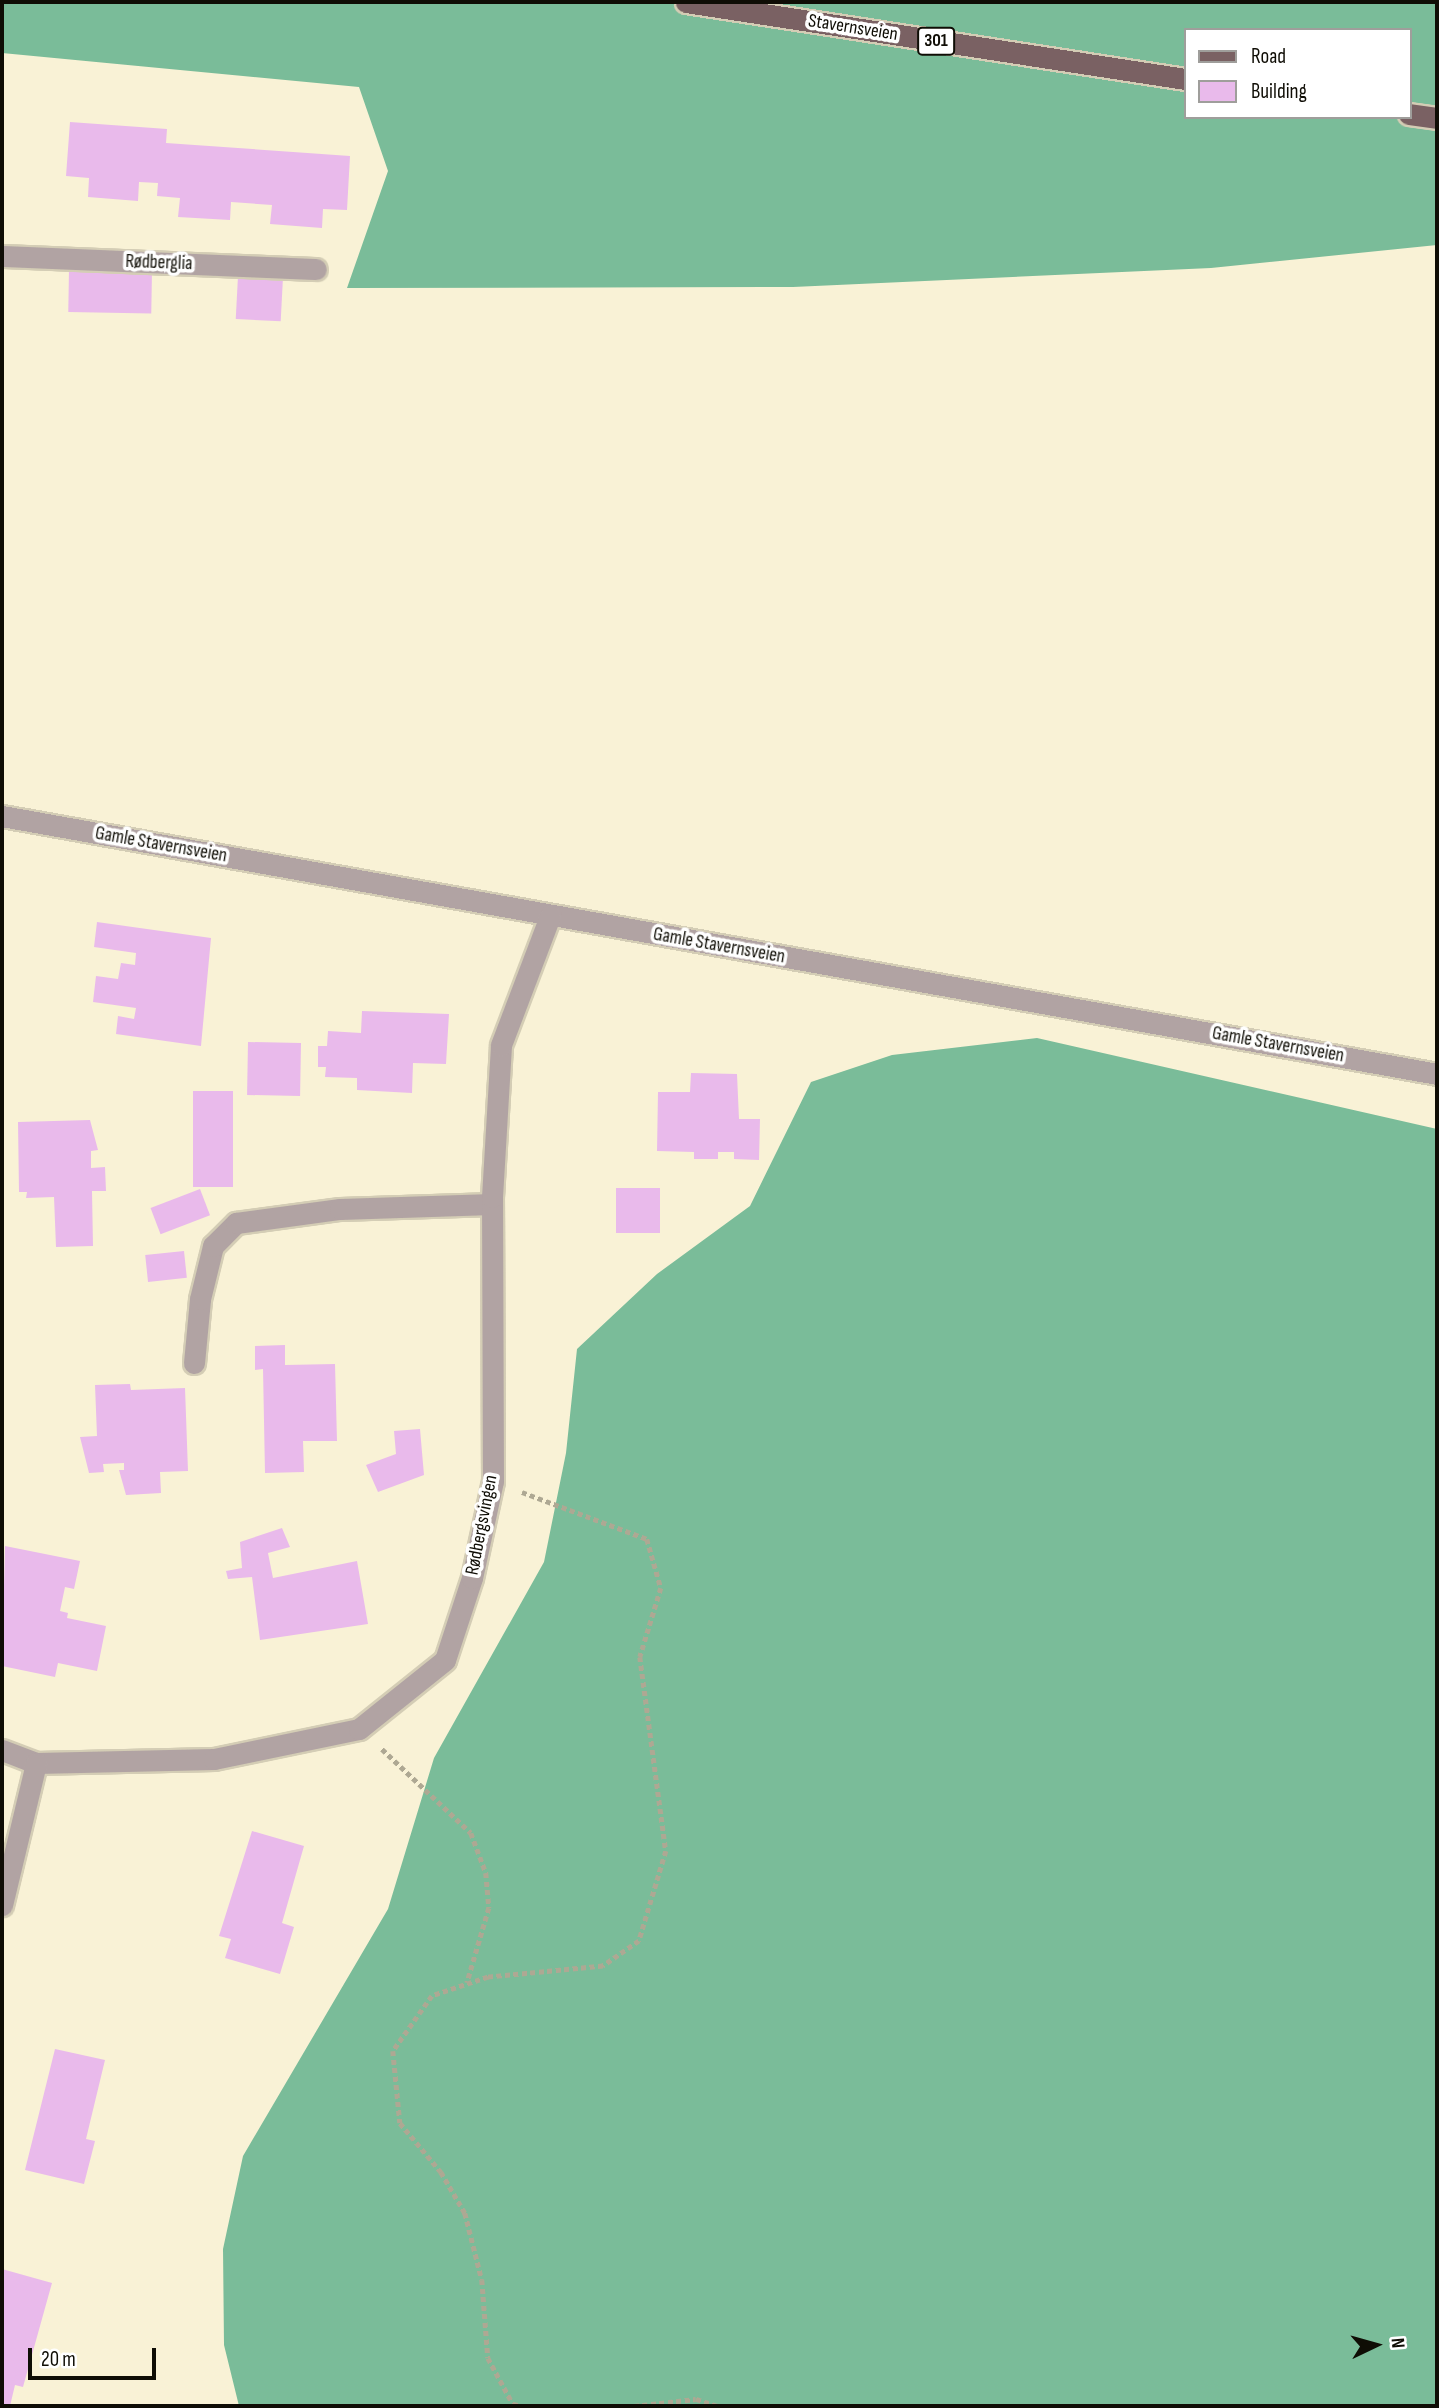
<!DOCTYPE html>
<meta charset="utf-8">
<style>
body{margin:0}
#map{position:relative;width:1439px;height:2408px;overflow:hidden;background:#f9f2d6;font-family:"Sofia Sans Condensed",sans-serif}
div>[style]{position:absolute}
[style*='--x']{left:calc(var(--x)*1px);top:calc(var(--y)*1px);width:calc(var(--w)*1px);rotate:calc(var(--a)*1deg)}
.forest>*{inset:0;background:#7abc99}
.building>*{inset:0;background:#e9baeb;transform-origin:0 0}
.path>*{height:4.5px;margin-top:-2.25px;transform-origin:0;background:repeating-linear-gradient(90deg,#aea893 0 5px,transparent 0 8.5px)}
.roads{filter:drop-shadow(2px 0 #d4cdb5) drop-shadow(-2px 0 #d4cdb5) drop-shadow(0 2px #d4cdb5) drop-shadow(0 -2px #d4cdb5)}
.minor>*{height:21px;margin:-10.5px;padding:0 10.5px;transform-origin:10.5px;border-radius:10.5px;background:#b1a3a3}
.major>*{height:21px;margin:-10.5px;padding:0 10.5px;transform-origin:10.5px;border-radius:10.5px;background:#7a6163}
span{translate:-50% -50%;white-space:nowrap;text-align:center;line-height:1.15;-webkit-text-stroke:7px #fff;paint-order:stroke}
.shield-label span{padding:2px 5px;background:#fff;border:2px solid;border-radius:5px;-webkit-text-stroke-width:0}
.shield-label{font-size:18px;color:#0f0d05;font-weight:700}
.street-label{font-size:19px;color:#0f0d05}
.frame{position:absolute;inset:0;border:4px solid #0f0d05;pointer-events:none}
.legend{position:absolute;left:1184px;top:28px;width:228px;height:91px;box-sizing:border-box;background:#fff;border:2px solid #9f9e9b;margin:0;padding:9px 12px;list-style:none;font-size:21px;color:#0f0d05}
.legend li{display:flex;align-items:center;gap:14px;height:35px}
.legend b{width:35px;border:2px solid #9f9e9b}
.north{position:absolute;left:1341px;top:2310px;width:70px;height:70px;-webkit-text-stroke:5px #fff;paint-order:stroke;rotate:85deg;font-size:19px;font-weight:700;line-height:28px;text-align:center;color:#0f0d05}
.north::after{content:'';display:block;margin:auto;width:24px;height:32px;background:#0f0d05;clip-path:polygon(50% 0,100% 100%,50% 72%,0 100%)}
.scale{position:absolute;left:28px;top:2348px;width:128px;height:32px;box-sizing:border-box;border:4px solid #0f0d05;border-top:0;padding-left:9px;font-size:21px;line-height:24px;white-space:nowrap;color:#0f0d05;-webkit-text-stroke:5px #fff;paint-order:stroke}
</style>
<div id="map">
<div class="forest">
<div style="clip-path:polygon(evenodd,2px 2px,1437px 2px,1437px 245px,1211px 268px,793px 287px,347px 288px,388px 171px,359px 87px,2px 53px,2px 2px,1185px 30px,1409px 30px,1409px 117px,1185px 117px,1185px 30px)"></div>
<div style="clip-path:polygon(1037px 1038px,1437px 1129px,1437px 2406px,239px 2406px,224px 2345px,223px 2249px,243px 2156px,388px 1909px,434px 1758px,544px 1562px,566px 1453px,577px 1349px,657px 1274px,750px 1206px,811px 1082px,892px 1055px)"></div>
</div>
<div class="building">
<div style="clip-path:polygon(70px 122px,167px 129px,166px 143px,350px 156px,347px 210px,323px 209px,322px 228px,270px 224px,272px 205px,231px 202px,230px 220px,178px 217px,180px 198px,157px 196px,158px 183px,139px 182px,138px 201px,88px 197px,89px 178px,66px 176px)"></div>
<div style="left:69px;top:270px;width:83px;height:42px;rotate:1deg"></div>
<div style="left:238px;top:276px;width:45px;height:43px;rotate:3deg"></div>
<div style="clip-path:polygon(97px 922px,211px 938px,201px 1046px,116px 1034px,118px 1016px,134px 1019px,136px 1008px,93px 1002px,96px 976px,118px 979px,121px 963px,135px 965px,136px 953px,94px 947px)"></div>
<div style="clip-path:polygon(362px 1011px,449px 1014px,446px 1064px,413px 1063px,412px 1093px,357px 1090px,357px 1078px,325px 1077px,326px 1067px,318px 1067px,318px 1046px,327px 1046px,328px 1031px,361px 1033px)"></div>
<div style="left:248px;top:1042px;width:53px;height:53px;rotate:1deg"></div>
<div style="clip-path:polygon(691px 1073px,737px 1074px,739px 1119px,760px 1119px,759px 1160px,734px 1159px,734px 1152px,718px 1152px,718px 1159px,694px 1159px,694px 1152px,657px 1151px,658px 1092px,690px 1092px)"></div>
<div style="left:193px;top:1091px;width:40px;height:96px"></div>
<div style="clip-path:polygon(90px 1120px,98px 1150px,91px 1151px,91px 1168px,105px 1167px,106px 1191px,92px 1191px,93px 1246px,56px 1247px,54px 1197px,26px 1198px,27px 1192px,19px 1192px,18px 1122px)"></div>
<div style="left:616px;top:1188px;width:44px;height:45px"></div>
<div style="left:200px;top:1189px;width:28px;height:53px;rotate:69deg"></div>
<div style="left:184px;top:1251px;width:27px;height:39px;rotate:84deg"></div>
<div style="clip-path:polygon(285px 1345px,285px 1365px,335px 1364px,337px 1441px,303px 1441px,304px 1472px,265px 1473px,263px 1369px,255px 1370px,255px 1346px)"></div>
<div style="clip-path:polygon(130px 1384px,131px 1390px,185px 1388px,188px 1471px,160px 1472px,161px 1493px,126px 1495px,119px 1470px,124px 1470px,124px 1463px,103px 1464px,104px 1472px,89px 1473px,80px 1437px,97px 1436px,95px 1385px)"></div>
<div style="clip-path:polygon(420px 1429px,424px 1475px,378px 1492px,366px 1465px,396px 1454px,394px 1431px)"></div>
<div style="clip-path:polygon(282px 1528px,290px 1547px,268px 1553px,273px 1578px,357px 1561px,368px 1624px,260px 1640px,252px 1577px,228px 1579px,226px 1571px,242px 1568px,240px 1542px)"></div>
<div style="clip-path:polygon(5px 1546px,80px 1561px,74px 1589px,65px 1587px,60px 1611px,68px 1613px,67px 1618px,106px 1626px,97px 1671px,58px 1663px,55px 1677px,2px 1666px)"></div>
<div style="clip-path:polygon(252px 1831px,304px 1846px,282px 1923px,294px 1927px,280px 1974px,225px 1958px,231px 1939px,219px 1936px)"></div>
<div style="clip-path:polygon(55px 2049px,105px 2060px,86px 2139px,95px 2141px,84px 2184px,25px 2170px)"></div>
<div style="clip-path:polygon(2px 2269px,52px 2283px,23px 2387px,15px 2385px,10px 2406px,2px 2405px)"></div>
</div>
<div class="path">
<div style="--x:522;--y:1492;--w:134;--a:20.6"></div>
<div style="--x:647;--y:1539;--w:51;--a:74.1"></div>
<div style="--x:661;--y:1588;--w:72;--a:106.9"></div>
<div style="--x:640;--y:1657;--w:196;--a:82.4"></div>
<div style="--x:666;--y:1851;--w:94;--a:106.7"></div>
<div style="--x:639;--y:1941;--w:44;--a:145.2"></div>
<div style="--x:603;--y:1966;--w:116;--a:174.5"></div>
<div style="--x:488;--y:1977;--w:59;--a:161.3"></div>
<div style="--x:432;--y:1996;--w:67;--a:125.3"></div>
<div style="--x:393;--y:2051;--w:72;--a:84.4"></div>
<div style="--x:400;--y:2123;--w:64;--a:50.1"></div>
<div style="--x:441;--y:2172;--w:48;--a:59.7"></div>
<div style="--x:465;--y:2213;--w:69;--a:75.8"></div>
<div style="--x:482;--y:2280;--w:78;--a:85.6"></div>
<div style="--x:488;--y:2358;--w:52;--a:61.5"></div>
<div style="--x:513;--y:2404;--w:9;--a:13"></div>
<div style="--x:382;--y:1749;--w:122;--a:43.3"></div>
<div style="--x:471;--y:1833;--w:43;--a:69.4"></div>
<div style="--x:486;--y:1873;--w:35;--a:85"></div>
<div style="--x:489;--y:1908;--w:78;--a:106.3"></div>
<div style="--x:634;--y:2406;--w:62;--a:-6.4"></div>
<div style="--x:696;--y:2399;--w:23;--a:18"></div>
</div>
<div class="roads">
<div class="minor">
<div style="--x:2;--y:256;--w:314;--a:2.4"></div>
<div style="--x:2;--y:816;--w:1458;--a:10.19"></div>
<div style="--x:194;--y:1363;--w:64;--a:-84.6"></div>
<div style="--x:200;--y:1299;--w:55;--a:-76.2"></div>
<div style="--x:213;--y:1246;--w:33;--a:-45"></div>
<div style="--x:236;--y:1223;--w:105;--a:-7.7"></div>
<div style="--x:340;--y:1209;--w:152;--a:-1.9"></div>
<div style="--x:2;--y:1750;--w:36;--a:21"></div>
<div style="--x:36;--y:1763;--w:178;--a:-1.3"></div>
<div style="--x:214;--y:1759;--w:148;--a:-11.7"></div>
<div style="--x:359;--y:1729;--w:110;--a:-38.7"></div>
<div style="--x:445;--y:1660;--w:86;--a:-71.8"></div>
<div style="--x:472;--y:1578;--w:99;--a:-77.8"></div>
<div style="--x:493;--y:1481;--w:284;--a:-90.2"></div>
<div style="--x:492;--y:1197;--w:152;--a:-86.6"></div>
<div style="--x:501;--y:1045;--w:138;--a:-69.2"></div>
<div style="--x:2;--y:1905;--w:146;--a:-76.5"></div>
</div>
<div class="major">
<div style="--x:686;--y:2;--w:505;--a:8.77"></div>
<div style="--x:1409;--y:114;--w:28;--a:8"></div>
</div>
</div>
<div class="shield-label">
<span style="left:936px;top:41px">301</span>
</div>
<div class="street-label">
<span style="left:853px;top:28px;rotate:9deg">Stavernsveien</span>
<span style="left:159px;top:263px;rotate:2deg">Rødberglia</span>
<span style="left:161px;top:845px;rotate:10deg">Gamle Stavernsveien</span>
<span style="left:719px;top:946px;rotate:10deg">Gamle Stavernsveien</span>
<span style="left:1278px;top:1045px;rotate:10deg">Gamle Stavernsveien</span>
<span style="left:482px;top:1525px;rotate:-79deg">Rødbergsvingen</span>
</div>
<div class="frame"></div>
<ul class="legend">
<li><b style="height:9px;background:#7a6163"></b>Road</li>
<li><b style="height:19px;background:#e9baeb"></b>Building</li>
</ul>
<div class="north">N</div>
<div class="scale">20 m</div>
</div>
